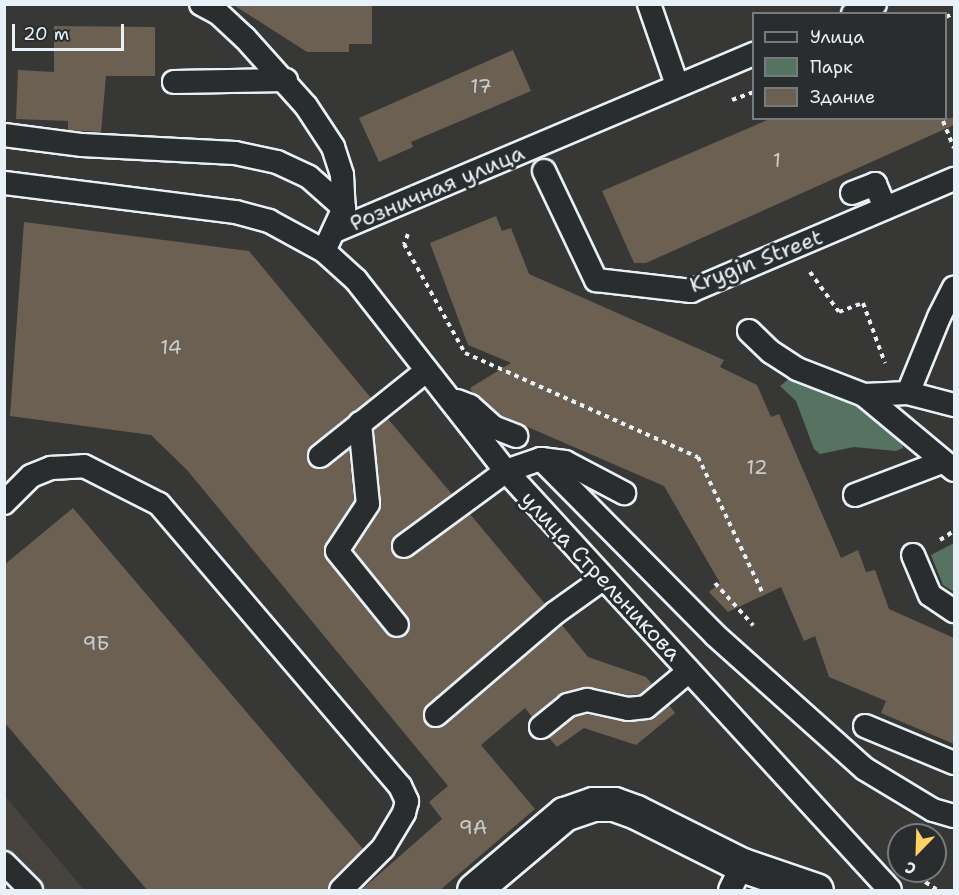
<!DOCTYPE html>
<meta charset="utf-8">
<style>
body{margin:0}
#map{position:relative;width:959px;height:895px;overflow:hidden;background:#373735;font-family:"Shantell Sans",sans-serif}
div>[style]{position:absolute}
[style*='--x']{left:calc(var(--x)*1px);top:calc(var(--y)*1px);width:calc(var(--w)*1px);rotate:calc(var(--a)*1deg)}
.built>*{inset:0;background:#47433e}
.green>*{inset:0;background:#567261}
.building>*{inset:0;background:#6b6052}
.path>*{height:4px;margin-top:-2px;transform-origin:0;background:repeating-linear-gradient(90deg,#e8f1f8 0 4.5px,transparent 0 9px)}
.roads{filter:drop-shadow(2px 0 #e8f1f8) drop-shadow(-2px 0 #e8f1f8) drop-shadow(0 2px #e8f1f8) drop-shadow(0 -2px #e8f1f8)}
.service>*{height:22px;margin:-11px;padding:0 11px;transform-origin:11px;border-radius:11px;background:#2a2d2e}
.minor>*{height:33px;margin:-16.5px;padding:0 16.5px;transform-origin:16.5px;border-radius:16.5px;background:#2a2d2e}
span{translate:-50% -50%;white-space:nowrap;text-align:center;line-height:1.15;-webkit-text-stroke:6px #2a2d2e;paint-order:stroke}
.number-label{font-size:20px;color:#c9cdce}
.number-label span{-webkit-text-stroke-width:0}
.street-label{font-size:22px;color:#e8f1f8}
.frame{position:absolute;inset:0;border:6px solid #e8f1f8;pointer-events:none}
.legend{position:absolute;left:752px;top:12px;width:195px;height:108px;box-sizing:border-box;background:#2a2d2e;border:2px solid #767b7f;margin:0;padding:8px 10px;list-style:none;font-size:18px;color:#e8f1f8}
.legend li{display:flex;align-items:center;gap:12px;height:30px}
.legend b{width:30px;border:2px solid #767b7f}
.north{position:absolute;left:887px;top:823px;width:60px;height:60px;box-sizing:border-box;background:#2a2d2e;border:2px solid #767b7f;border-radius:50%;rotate:203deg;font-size:16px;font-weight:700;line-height:24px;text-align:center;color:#e8f1f8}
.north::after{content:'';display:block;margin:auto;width:21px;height:27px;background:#ffd166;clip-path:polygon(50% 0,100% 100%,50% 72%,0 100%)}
.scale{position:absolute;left:12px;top:24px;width:112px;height:27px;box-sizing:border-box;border:3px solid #e8f1f8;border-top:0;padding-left:8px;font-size:18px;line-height:21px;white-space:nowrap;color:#e8f1f8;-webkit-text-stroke:4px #2a2d2e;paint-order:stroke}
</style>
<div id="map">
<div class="built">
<div style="clip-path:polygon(5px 796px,84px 890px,5px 890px)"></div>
</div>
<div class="green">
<div style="clip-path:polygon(789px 379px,858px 407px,902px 440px,903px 448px,896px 451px,854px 447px,820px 454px,814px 449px,796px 401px,780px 386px)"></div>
<div style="clip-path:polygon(954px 543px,954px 592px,943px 585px,931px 555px)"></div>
</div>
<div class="building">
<div style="clip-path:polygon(232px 4px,372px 4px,372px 44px,349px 44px,349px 52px,307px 52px)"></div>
<div style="clip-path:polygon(54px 26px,155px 27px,155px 76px,106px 76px,101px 132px,68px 130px,68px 121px,16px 119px,18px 70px,54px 72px)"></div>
<div style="clip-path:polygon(513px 50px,531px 91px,411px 142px,413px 147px,379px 162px,359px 118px)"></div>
<div style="clip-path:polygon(772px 118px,954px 118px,954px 125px,646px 263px,634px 263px,602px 191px)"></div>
<div style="clip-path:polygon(496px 216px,502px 231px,511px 228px,529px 274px,724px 360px,720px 367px,757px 385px,771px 417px,779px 414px,841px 558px,858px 550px,866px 572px,875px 570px,889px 609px,954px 638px,954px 744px,881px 713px,886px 701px,829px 677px,815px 636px,804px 641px,781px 587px,728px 612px,709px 592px,720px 583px,664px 486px,500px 415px,472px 392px,470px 388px,511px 363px,468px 345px,430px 243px)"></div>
<div style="clip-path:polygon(24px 222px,249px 251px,371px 398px,312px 445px,307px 457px,310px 465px,323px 469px,349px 450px,354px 501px,324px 552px,387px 634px,399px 638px,405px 636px,410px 622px,354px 550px,380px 511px,374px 430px,388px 419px,452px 494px,396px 536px,391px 547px,394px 554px,405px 559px,411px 557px,470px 514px,545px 604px,427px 705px,423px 717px,426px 724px,438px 728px,445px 725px,562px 625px,588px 657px,646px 677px,652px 684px,640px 694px,629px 695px,589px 687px,565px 692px,532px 717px,525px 708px,481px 745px,535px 809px,439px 891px,360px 891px,442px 819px,429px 802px,448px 786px,187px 470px,151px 435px,10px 416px)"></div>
<div style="clip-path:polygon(73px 508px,363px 849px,331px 880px,328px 891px,148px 891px,4px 722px,4px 565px)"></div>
<div style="clip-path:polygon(669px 705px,675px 713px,636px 745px,584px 728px,557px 747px,549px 738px,574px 717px,587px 714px,625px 722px,647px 720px)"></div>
</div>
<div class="path">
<div style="--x:946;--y:17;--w:9;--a:-27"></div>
<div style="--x:732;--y:100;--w:23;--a:-20"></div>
<div style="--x:943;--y:121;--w:29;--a:68"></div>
<div style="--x:408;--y:234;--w:11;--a:112"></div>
<div style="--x:404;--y:244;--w:125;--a:60.8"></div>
<div style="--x:465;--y:353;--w:255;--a:24.1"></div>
<div style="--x:698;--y:457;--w:149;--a:64.6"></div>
<div style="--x:810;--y:272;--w:49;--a:54.1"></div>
<div style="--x:839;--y:312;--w:26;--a:-21"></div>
<div style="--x:863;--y:303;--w:64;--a:69.9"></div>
<div style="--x:940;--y:540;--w:17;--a:-33"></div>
<div style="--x:715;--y:583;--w:57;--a:47.9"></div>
<div style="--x:918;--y:877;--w:23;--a:34"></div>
</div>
<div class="roads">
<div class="service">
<div style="--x:201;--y:4;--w:19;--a:28"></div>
<div style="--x:218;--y:13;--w:37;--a:43"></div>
<div style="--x:245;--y:38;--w:91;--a:48.1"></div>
<div style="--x:306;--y:106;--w:49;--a:56.6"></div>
<div style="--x:333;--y:147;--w:29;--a:72"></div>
<div style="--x:342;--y:175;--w:33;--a:87"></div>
<div style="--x:649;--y:4;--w:86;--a:70.9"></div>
<div style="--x:853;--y:14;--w:24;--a:-24"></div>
<div style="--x:174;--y:82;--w:112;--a:-1"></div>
<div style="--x:4;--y:135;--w:79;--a:7.3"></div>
<div style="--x:82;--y:145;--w:153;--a:3"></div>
<div style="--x:235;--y:153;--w:43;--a:12.1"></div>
<div style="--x:277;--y:162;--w:35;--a:25"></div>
<div style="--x:309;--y:177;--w:47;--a:41.5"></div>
<div style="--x:344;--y:208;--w:47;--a:114.9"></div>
<div style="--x:324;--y:251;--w:63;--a:-151.4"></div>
<div style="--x:269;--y:221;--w:35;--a:-165"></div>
<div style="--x:235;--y:212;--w:233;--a:-172.8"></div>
<div style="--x:544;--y:171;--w:121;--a:64.5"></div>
<div style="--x:596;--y:280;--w:96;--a:6.6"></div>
<div style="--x:691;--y:291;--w:286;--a:-23.1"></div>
<div style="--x:852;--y:193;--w:25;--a:-21"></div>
<div style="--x:875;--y:184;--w:26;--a:67"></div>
<div style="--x:337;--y:230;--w:453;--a:-22.9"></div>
<div style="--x:324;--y:251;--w:43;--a:42.2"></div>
<div style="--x:356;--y:280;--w:243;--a:51.9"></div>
<div style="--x:506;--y:471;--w:568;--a:47.5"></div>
<div style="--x:749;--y:331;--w:30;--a:44"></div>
<div style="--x:771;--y:352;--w:31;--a:33"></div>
<div style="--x:797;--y:369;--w:72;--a:21.2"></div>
<div style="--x:864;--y:395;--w:117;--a:39.8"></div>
<div style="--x:908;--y:393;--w:82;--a:-67.8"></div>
<div style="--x:939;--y:317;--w:33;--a:-63"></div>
<div style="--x:864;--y:395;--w:44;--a:-2.6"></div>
<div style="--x:908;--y:393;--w:48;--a:14.6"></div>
<div style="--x:457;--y:401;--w:14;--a:21"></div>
<div style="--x:470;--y:406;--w:31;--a:42"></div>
<div style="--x:493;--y:427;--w:25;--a:21"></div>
<div style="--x:360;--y:423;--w:81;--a:84.4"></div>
<div style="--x:368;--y:504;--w:56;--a:123.4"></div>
<div style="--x:337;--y:551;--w:95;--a:51"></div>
<div style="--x:320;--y:456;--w:134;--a:-38.7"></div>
<div style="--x:541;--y:459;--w:247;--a:45.3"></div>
<div style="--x:715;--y:635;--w:201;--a:41.8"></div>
<div style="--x:865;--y:769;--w:79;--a:31.1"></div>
<div style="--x:933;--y:810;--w:22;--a:16"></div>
<div style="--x:855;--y:495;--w:93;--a:-20.8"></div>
<div style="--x:4;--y:503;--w:38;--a:-45"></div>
<div style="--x:31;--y:476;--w:22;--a:-22"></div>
<div style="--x:51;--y:468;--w:33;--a:-3"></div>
<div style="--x:84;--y:466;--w:84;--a:26.9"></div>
<div style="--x:159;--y:504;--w:371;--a:49.5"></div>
<div style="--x:400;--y:786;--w:17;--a:65"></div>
<div style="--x:407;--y:801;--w:12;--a:104"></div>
<div style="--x:404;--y:813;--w:41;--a:121"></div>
<div style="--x:383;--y:848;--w:59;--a:135"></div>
<div style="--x:404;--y:546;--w:127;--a:-36.3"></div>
<div style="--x:506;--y:471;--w:37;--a:-19"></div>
<div style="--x:541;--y:459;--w:24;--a:7"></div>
<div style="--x:565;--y:462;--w:67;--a:27.7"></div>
<div style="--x:913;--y:555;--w:43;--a:67"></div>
<div style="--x:930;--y:595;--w:29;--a:34"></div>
<div style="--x:436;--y:715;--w:157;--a:-40.6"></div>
<div style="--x:555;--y:613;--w:60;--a:-35.5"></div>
<div style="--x:865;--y:726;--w:96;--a:22.6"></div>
<div style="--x:541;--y:727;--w:35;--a:-39"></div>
<div style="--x:568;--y:705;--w:20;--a:-15"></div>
<div style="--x:587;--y:700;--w:42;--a:12.4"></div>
<div style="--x:628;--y:709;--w:18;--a:-6"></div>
<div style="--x:646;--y:707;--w:56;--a:-39.9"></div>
<div style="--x:4;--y:863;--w:38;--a:45"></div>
<div style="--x:730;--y:890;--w:28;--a:-64"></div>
</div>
<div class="minor">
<div style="--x:474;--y:890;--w:118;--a:-40.2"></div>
<div style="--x:564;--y:814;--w:31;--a:-19"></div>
<div style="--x:593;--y:804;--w:21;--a:0"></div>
<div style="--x:614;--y:804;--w:23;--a:20"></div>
<div style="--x:636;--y:812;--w:119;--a:26.6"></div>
<div style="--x:742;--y:865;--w:78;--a:18.7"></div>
</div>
</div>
<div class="number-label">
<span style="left:481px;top:86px">17</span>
<span style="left:777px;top:160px">1</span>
<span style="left:171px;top:347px">14</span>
<span style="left:757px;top:467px">12</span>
<span style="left:96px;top:643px">9Б</span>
<span style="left:473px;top:827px">9А</span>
</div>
<div class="street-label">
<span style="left:437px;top:188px;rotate:-23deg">Розничная улица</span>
<span style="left:756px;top:261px;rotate:-21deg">Krygin Street</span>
<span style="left:601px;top:576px;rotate:47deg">улица Стрельникова</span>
</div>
<div class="frame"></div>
<ul class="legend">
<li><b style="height:8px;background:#2a2d2e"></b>Улица</li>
<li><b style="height:16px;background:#567261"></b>Парк</li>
<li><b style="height:16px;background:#6b6052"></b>Здание</li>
</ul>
<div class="north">С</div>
<div class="scale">20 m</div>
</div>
